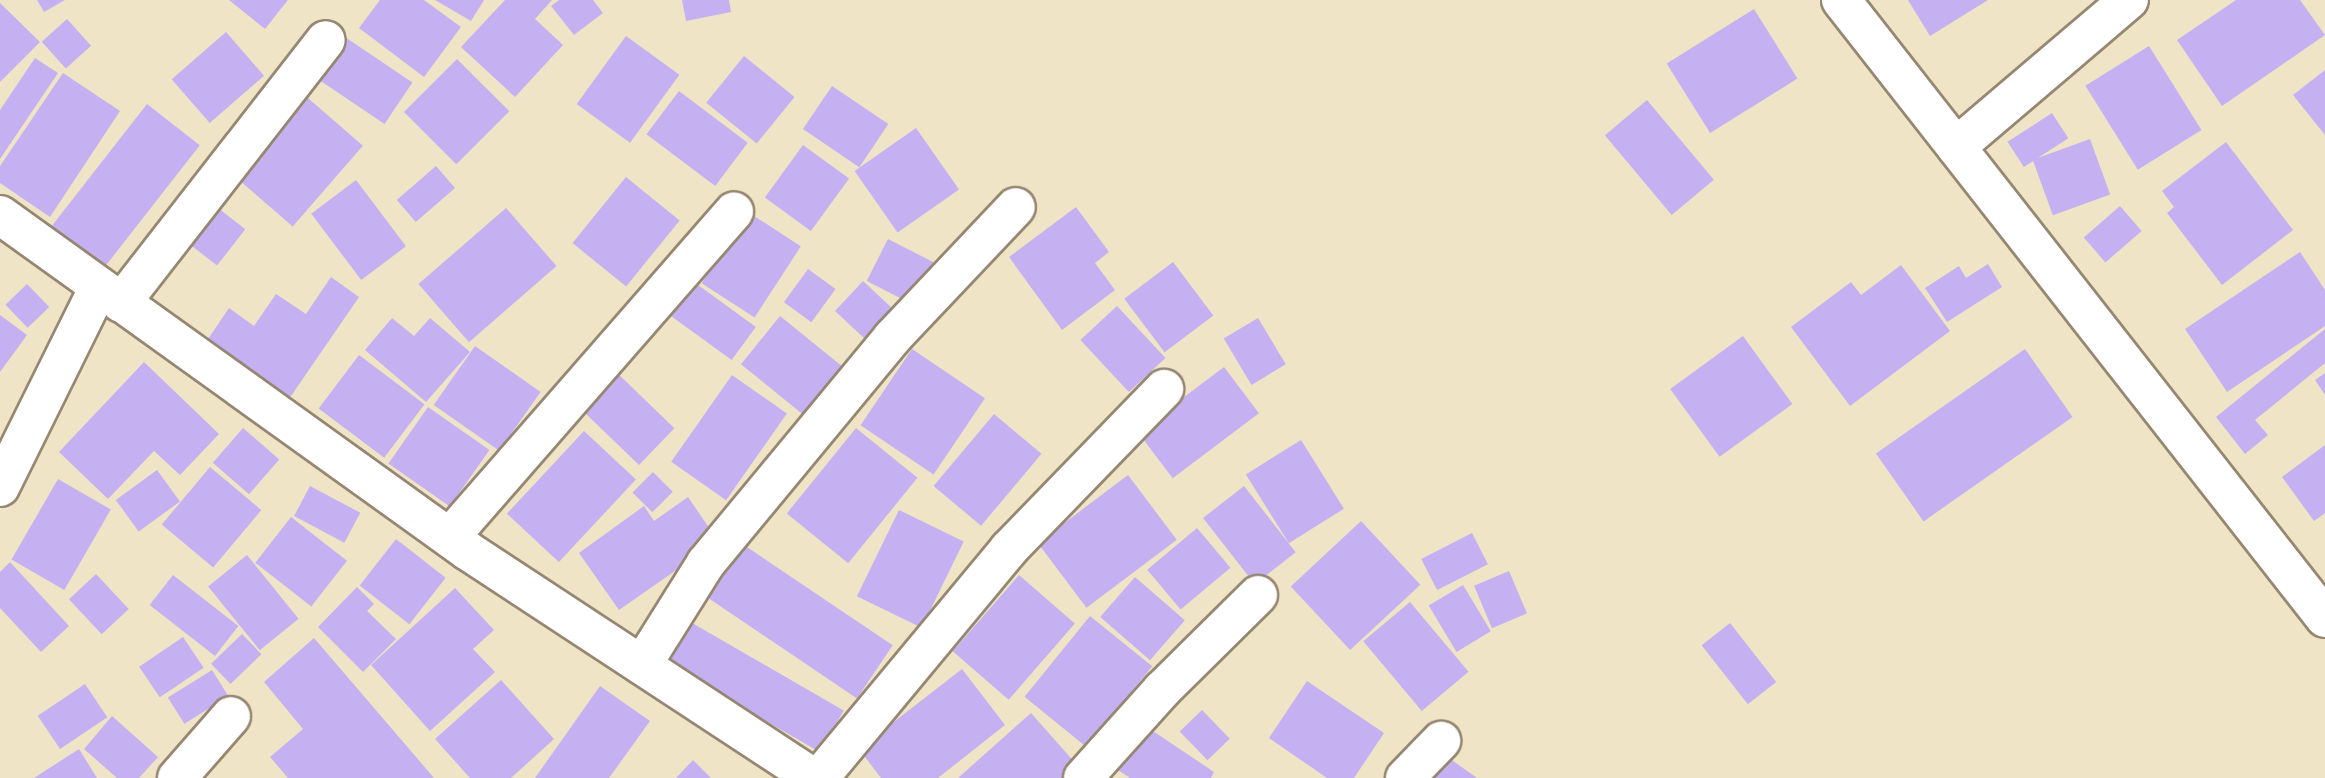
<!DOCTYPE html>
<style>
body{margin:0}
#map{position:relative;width:2325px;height:778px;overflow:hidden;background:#f0e4c6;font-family:"Indie Flower",sans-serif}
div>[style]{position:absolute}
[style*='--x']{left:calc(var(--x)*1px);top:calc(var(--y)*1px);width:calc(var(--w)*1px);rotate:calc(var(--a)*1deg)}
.building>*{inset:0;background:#c5b0f2;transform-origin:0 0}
.roads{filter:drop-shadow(2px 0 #968772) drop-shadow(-2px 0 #968772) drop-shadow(0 2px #968772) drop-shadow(0 -2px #968772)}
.minor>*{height:38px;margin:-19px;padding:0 19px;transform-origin:19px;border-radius:19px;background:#fff}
span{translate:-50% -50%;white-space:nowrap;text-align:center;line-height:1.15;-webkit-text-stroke:5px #fcf5e5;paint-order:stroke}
</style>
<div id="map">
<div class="building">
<div style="clip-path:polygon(37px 0,65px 0,44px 12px)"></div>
<div style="clip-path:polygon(229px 0,288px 0,265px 29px)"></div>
<div style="clip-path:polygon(380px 0,424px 0,461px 27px,424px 77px,359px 28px)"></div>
<div style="clip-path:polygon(435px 0,484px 0,471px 21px)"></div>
<div style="clip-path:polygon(505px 0,552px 0,535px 19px,563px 45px,515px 97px,461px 47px)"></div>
<div style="clip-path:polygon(559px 0,593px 0,603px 13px,574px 35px,551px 6px)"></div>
<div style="clip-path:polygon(682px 0,729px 0,731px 12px,686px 21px)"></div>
<div style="clip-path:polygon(1908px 0,1988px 0,1930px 36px)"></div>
<div style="clip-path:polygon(2236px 0,2300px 0,2325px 35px,2222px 106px,2177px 40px)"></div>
<div style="clip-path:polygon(0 3px,40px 42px,0 82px)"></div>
<div style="left:1754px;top:9px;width:82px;height:103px;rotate:58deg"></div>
<div style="left:67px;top:19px;width:36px;height:34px;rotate:48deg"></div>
<div style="left:226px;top:32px;width:58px;height:72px;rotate:49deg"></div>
<div style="left:342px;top:35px;width:85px;height:50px;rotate:34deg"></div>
<div style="left:626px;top:36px;width:66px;height:84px;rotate:36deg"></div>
<div style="left:2149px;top:46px;width:99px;height:75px;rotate:58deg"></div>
<div style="left:744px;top:56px;width:65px;height:60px;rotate:39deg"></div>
<div style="clip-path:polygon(35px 58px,58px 73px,0 159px,0 110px)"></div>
<div style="left:457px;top:59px;width:74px;height:75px;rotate:45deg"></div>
<div style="clip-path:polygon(2325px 70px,2325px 135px,2293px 95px)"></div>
<div style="clip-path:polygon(63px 73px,120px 111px,50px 217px,0 183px,0 166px)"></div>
<div style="left:832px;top:86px;width:68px;height:52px;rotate:34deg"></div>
<div style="left:679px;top:91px;width:86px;height:54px;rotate:37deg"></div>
<div style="left:301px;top:92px;width:82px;height:107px;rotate:41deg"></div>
<div style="left:1647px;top:100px;width:104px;height:55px;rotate:50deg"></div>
<div style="left:147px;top:104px;width:67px;height:162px;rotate:38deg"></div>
<div style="left:2052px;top:113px;width:30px;height:53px;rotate:57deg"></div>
<div style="left:916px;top:128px;width:75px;height:75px;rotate:55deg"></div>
<div style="left:2090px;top:139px;width:59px;height:61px;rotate:70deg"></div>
<div style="clip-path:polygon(2226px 142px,2293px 230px,2222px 285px,2167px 213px,2174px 207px,2162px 191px)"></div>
<div style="left:803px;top:145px;width:57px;height:65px;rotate:36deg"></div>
<div style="left:436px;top:166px;width:29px;height:52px;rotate:49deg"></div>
<div style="left:626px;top:177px;width:69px;height:85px;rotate:39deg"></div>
<div style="left:356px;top:180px;width:83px;height:56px;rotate:53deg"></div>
<div style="left:209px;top:201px;width:46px;height:46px;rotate:38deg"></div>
<div style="left:2120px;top:206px;width:33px;height:48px;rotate:49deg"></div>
<div style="clip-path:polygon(1076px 207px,1109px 252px,1095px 263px,1115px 290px,1062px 330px,1009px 257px)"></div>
<div style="left:506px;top:208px;width:77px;height:116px;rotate:49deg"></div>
<div style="left:748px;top:212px;width:63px;height:85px;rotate:33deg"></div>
<div style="left:888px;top:239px;width:51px;height:47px;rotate:27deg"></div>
<div style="clip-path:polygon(2300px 252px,2325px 290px,2325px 326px,2227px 392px,2185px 329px)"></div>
<div style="left:1173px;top:262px;width:67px;height:61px;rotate:53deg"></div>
<div style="clip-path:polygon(1988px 264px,2002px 287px,1947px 322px,1925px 288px,1959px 266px,1966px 278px)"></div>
<div style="clip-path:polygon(1901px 265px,1950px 331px,1850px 406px,1791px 327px,1851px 282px,1861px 295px)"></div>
<div style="left:808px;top:269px;width:34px;height:41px;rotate:36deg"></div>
<div style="left:683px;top:274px;width:90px;height:41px;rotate:36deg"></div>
<div style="clip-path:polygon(331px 277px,359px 297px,289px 399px,206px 342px,229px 308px,254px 326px,276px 294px,306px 314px)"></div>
<div style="left:863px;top:281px;width:41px;height:41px;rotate:43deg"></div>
<div style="left:27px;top:284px;width:32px;height:30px;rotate:46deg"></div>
<div style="left:1117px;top:306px;width:71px;height:50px;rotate:47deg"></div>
<div style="clip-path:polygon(0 315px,27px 335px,0 372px)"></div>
<div style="left:780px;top:316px;width:83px;height:62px;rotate:39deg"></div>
<div style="clip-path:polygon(392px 318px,414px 336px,430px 318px,470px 352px,426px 402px,365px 350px)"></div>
<div style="left:1258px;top:318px;width:54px;height:40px;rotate:59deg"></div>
<div style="clip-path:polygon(2325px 329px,2325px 363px,2255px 420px,2268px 435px,2245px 454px,2216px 417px)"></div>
<div style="left:1743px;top:336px;width:84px;height:90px;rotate:54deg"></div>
<div style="left:475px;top:346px;width:80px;height:72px;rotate:35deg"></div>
<div style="left:912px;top:349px;width:88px;height:92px;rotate:34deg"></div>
<div style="left:2025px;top:349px;width:83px;height:182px;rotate:55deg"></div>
<div style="left:359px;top:355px;width:82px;height:67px;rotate:37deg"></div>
<div style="clip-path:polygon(144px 362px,219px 434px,180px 475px,154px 451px,108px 499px,59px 452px)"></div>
<div style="left:1224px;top:367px;width:58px;height:108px;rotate:53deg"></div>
<div style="left:614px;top:370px;width:84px;height:51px;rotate:44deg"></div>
<div style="clip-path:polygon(2325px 373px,2325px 395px,2315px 380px)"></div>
<div style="left:732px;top:375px;width:67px;height:106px;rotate:35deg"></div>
<div style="left:428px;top:407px;width:75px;height:69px;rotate:35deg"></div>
<div style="left:994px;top:414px;width:62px;height:94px;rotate:40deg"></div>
<div style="left:243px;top:428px;width:48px;height:46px;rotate:41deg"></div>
<div style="left:856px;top:428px;width:79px;height:110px;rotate:39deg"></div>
<div style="left:584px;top:431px;width:71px;height:113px;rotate:43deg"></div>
<div style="left:1301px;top:440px;width:81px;height:65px;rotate:58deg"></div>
<div style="clip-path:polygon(2325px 445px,2325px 513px,2314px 521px,2282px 477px)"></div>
<div style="left:210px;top:467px;width:67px;height:75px;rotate:40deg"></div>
<div style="left:157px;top:470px;width:39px;height:51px;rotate:54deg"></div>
<div style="left:653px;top:472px;width:28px;height:29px;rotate:45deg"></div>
<div style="left:1128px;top:475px;width:81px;height:113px;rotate:53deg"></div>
<div style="left:58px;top:479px;width:61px;height:93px;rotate:30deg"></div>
<div style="left:310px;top:486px;width:57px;height:34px;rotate:28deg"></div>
<div style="left:1244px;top:486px;width:84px;height:52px;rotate:52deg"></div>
<div style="clip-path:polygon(688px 497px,718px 541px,619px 610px,579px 553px,644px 506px,654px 521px)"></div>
<div style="left:899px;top:510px;width:72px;height:96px;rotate:26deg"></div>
<div style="left:291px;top:517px;width:71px;height:58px;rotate:38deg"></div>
<div style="left:1361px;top:521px;width:87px;height:96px;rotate:47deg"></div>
<div style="left:1197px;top:528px;width:52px;height:65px;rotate:50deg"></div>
<div style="left:1472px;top:533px;width:35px;height:57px;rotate:63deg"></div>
<div style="left:396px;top:539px;width:63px;height:59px;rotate:38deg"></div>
<div style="left:741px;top:543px;width:183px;height:64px;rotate:34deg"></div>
<div style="left:247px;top:555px;width:82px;height:50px;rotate:51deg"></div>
<div style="clip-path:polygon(10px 562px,69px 626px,41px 652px,0 608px,0 572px)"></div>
<div style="left:1509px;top:571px;width:46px;height:38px;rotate:67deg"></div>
<div style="left:96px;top:574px;width:48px;height:37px;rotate:47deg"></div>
<div style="left:173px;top:575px;width:83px;height:38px;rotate:38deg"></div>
<div style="left:1019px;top:575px;width:74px;height:101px;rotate:41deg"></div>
<div style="left:1135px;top:577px;width:66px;height:53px;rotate:41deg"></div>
<div style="left:1463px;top:585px;width:54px;height:40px;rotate:59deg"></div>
<div style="clip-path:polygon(357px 587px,374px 604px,367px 611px,396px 639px,363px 672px,318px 627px)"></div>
<div style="clip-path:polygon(455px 588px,494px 630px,473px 649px,495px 672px,430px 731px,371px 665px)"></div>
<div style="left:1410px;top:602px;width:91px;height:61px;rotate:50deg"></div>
<div style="left:680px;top:616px;width:189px;height:48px;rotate:30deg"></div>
<div style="left:1090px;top:616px;width:80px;height:104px;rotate:39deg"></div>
<div style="left:1730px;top:623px;width:75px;height:36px;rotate:52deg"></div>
<div style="left:242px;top:634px;width:28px;height:43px;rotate:46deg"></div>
<div style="left:183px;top:637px;width:37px;height:53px;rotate:56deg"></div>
<div style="clip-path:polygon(314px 638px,434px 778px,288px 778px,270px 757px,303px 729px,264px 682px)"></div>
<div style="clip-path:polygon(962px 669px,1005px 725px,938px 778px,881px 778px,859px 749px)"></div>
<div style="left:212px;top:670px;width:31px;height:52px;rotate:58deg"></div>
<div style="clip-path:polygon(501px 680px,554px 739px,511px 778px,470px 778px,435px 739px)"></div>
<div style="clip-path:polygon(1307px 681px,1384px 733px,1354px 778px,1327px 778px,1269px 738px)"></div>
<div style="left:85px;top:684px;width:40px;height:57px;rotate:56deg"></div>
<div style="clip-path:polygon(600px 686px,650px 721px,609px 778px,535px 778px)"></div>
<div style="left:1202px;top:710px;width:40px;height:31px;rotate:46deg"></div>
<div style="clip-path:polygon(1031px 713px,1077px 765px,1062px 778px,958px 778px)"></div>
<div style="clip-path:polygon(112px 716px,158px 757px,139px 778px,117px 778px,84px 749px)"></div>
<div style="clip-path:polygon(1144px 725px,1214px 772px,1211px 778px,1130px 778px,1115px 768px)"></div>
<div style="clip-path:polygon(1435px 748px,1477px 778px,1413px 778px)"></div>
<div style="clip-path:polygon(79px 749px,97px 778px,34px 778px)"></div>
<div style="clip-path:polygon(693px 760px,711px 778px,676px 778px)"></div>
</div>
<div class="roads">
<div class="minor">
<div style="--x:1841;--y:0;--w:785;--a:51.93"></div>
<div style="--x:1956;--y:147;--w:227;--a:-40.4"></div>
<div style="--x:0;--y:215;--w:576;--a:35.68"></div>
<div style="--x:468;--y:551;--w:413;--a:33.3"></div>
<div style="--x:121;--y:303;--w:333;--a:-52.1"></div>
<div style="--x:0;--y:487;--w:223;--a:-63.7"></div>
<div style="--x:450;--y:537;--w:432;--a:-48.9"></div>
<div style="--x:642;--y:665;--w:120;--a:-57.9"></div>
<div style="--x:706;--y:563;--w:292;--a:-50.4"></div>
<div style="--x:892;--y:338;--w:180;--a:-46.6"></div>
<div style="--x:177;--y:778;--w:82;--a:-48.9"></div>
<div style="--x:819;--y:778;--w:298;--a:-50.3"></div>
<div style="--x:1009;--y:549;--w:223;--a:-45.9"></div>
<div style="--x:1083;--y:778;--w:118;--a:-48.1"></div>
<div style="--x:1162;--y:690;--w:135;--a:-44.7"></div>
<div style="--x:1405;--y:778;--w:52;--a:-45.8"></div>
</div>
</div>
</div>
